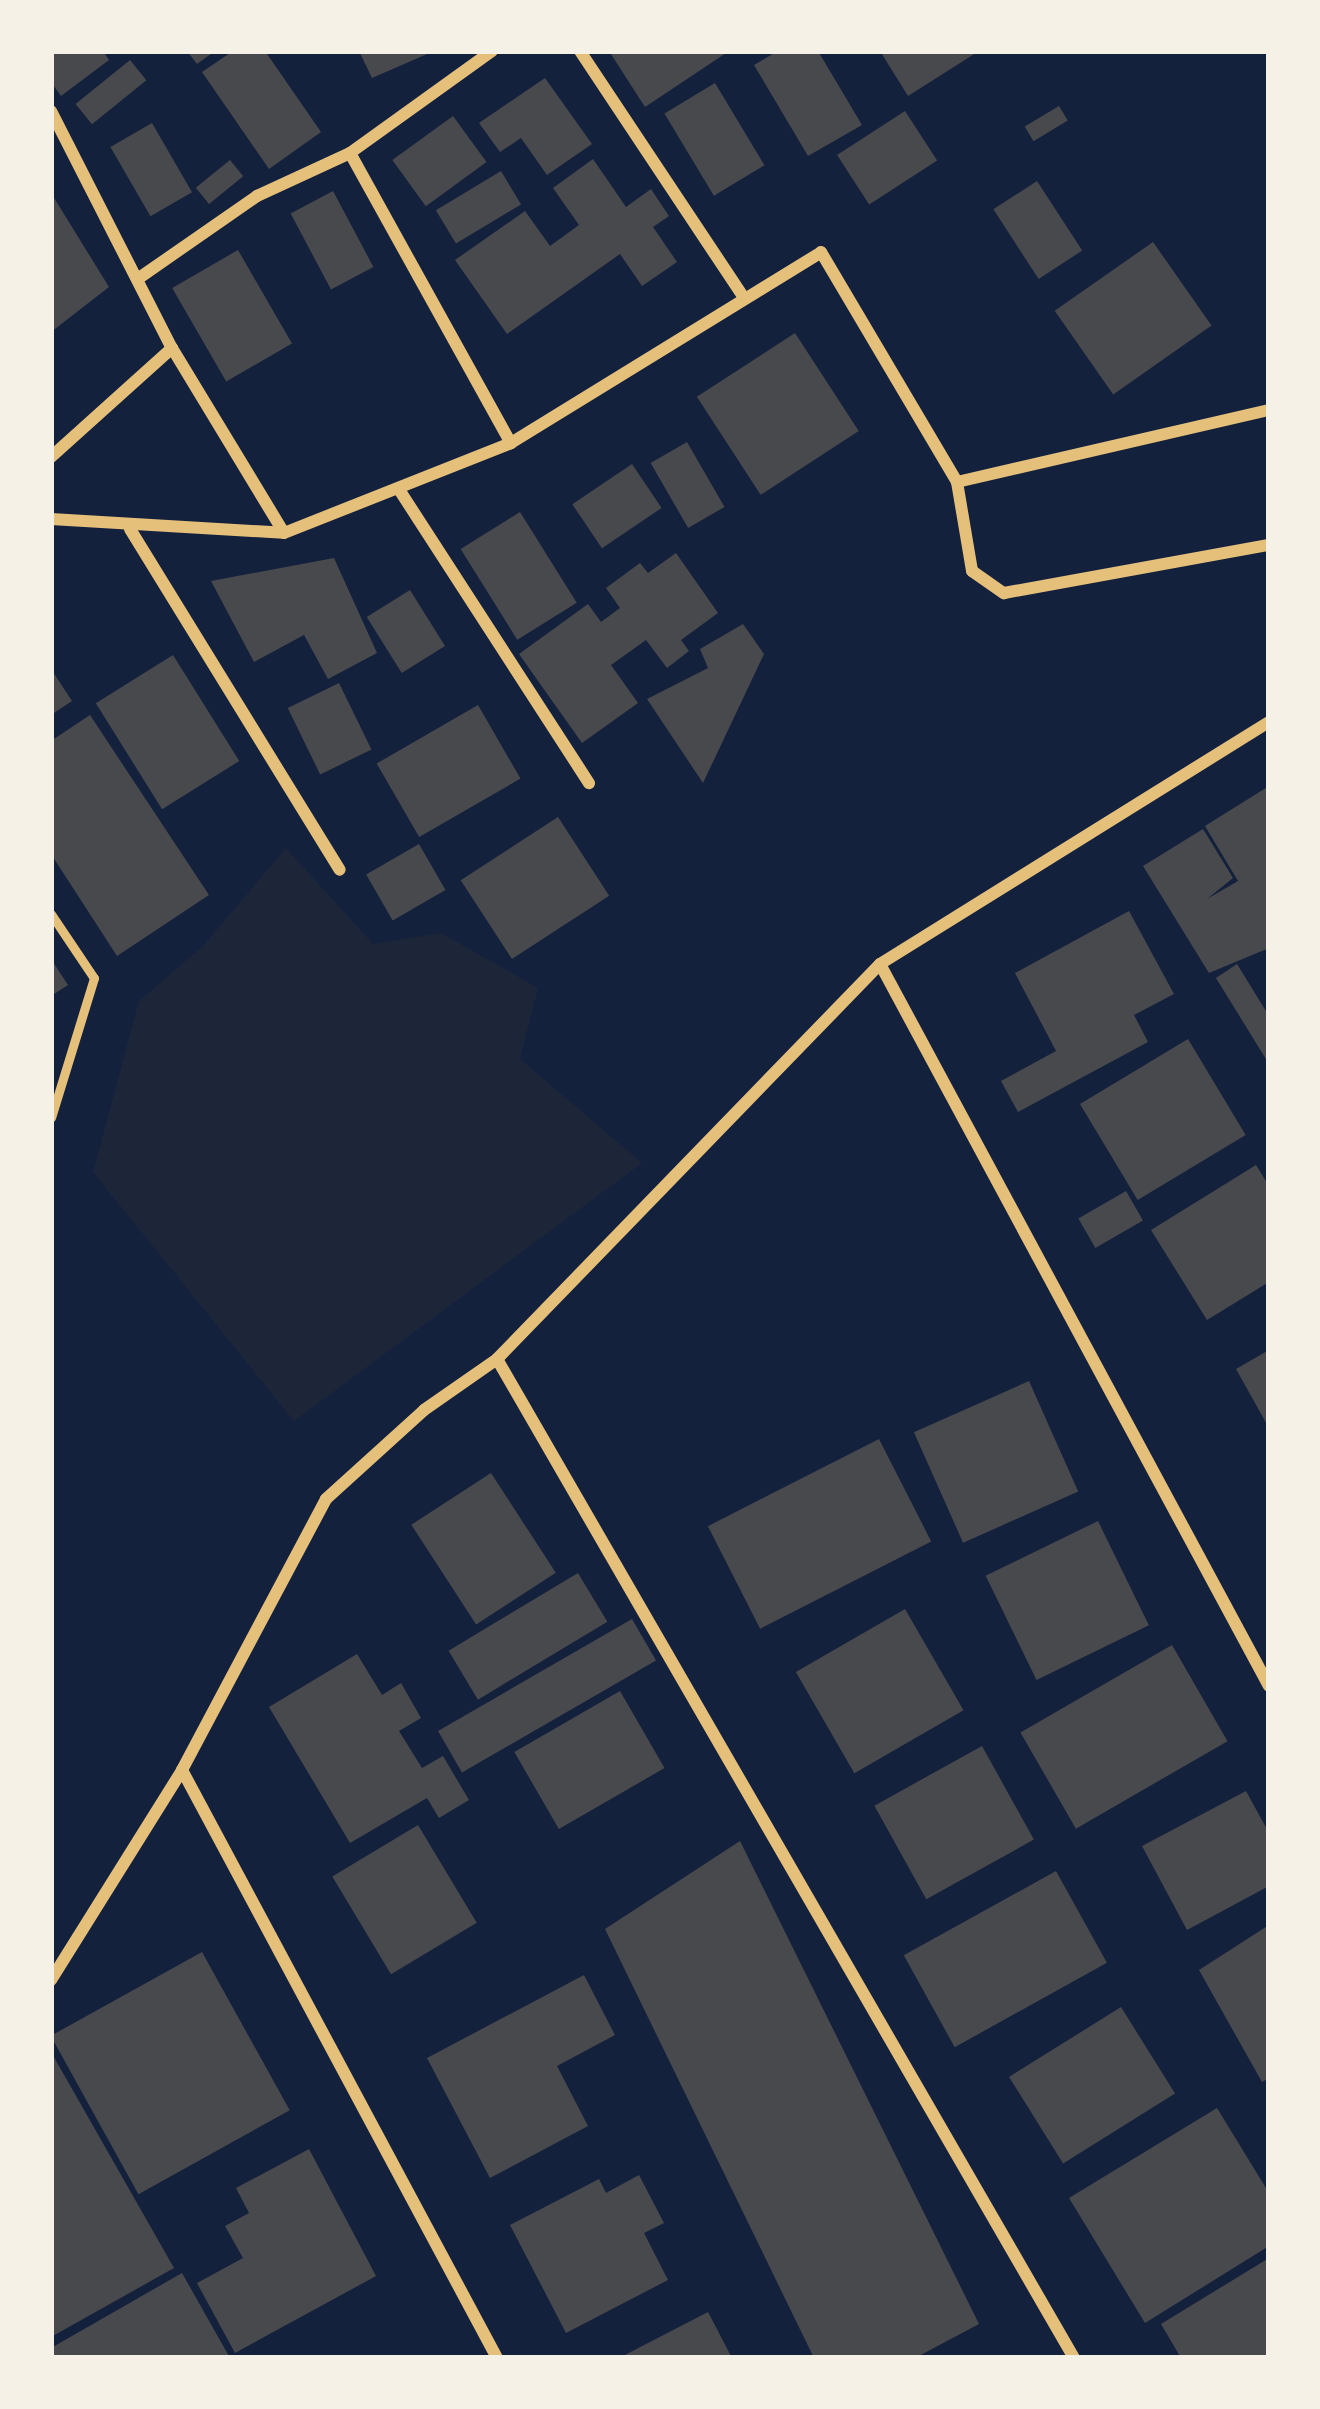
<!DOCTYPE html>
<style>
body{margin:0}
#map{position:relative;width:1320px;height:2409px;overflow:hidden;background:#14213d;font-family:Cabin,sans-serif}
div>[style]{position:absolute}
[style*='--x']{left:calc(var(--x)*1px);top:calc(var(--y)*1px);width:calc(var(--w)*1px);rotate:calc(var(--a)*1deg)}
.green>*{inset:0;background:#1d2539}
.building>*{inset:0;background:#48494c;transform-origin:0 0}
.service>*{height:9px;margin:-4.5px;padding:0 4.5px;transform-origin:4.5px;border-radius:4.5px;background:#e5c07b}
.minor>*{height:12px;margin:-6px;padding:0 6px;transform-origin:6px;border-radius:6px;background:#e5c07b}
span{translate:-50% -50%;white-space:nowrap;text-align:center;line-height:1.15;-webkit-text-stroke:9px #f6f1e7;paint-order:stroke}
.frame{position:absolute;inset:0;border:54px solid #f6f1e7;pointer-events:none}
</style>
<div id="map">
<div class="green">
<div style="clip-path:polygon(286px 848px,373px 944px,441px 933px,538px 988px,520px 1059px,642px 1163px,294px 1421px,93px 1172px,139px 1001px,203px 946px)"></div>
</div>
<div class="building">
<div style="clip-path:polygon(51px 51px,103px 51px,109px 60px,61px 96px,51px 82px)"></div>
<div style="clip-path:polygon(187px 51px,215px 51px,197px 64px)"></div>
<div style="clip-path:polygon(233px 51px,265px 51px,321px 132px,269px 169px,202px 72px)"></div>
<div style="clip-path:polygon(359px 51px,434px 51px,372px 78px)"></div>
<div style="clip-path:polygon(609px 51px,729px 51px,645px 107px)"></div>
<div style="clip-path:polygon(778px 51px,818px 51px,862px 125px,808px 156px,754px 65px)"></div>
<div style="clip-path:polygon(880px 51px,979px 51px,908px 96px)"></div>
<div style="left:130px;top:60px;width:26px;height:70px;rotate:51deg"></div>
<div style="clip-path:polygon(545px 78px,592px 144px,547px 175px,521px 138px,500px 152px,479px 123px)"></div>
<div style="left:715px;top:83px;width:96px;height:59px;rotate:59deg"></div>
<div style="left:1059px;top:106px;width:17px;height:40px;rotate:59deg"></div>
<div style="left:905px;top:111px;width:59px;height:81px;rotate:57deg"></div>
<div style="left:453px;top:116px;width:57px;height:75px;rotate:54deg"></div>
<div style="left:152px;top:123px;width:80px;height:48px;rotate:60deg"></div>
<div style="clip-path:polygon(593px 159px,626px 207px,651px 189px,669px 216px,653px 227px,677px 262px,642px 286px,620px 254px,507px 334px,455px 260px,525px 211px,550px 246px,579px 225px,553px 188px)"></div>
<div style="left:230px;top:160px;width:21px;height:44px;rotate:51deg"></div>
<div style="left:501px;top:171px;width:39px;height:76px;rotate:59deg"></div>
<div style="left:1037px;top:181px;width:83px;height:52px;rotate:57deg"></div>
<div style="left:333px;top:191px;width:86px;height:48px;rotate:62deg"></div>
<div style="clip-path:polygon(51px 193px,109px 287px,51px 332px)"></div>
<div style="left:1153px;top:242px;width:102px;height:120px;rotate:55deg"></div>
<div style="left:238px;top:250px;width:108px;height:76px;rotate:60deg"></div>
<div style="left:795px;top:333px;width:117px;height:117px;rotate:57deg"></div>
<div style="left:687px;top:442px;width:75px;height:42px;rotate:60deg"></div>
<div style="left:632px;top:464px;width:53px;height:72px;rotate:56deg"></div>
<div style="left:520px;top:512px;width:107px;height:70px;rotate:58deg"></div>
<div style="clip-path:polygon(676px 553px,718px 613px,681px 640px,689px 651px,667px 668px,646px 640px,611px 665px,638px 703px,582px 743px,519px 654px,588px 604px,601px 622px,620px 608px,606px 588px,640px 563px,648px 573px)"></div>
<div style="clip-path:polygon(334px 558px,377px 653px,328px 679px,304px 635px,254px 662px,211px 581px)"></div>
<div style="left:410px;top:590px;width:66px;height:51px;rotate:58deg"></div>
<div style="clip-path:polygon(743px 624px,764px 654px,703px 783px,647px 699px,708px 668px,700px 649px)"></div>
<div style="left:173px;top:655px;width:125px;height:91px;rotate:58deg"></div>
<div style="clip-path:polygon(51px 669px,72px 701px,51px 715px)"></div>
<div style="left:339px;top:683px;width:74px;height:57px;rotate:64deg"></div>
<div style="left:478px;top:705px;width:85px;height:117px;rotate:60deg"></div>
<div style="clip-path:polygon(90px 715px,209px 895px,117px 956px,51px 854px,51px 741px)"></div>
<div style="clip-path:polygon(1269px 786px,1269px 948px,1209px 973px,1143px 866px,1203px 829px,1233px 878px,1207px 899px,1238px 881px,1205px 826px)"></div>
<div style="left:558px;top:817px;width:94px;height:116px;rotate:57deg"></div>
<div style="left:419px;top:844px;width:53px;height:61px;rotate:60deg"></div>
<div style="clip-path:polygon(1129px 911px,1174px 994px,1134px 1015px,1148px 1042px,1018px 1112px,1001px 1081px,1056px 1051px,1015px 973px)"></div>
<div style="clip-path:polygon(51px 959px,68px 985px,51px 996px)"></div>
<div style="clip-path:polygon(1237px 964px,1269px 1016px,1269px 1064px,1216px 978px)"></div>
<div style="left:1188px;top:1039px;width:112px;height:126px;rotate:59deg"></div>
<div style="clip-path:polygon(1256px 1165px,1269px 1186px,1269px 1282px,1207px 1320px,1151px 1230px)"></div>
<div style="left:1126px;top:1191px;width:34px;height:55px;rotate:60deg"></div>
<div style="clip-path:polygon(1269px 1350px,1269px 1428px,1236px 1369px)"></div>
<div style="left:1029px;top:1381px;width:121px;height:126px;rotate:66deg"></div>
<div style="left:879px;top:1439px;width:115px;height:192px;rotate:63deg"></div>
<div style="left:491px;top:1473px;width:119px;height:95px;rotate:57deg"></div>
<div style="left:1098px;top:1521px;width:116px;height:125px;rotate:64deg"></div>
<div style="left:578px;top:1573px;width:57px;height:151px;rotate:59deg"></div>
<div style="left:905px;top:1609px;width:117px;height:126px;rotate:60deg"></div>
<div style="left:632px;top:1619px;width:48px;height:224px;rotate:60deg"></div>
<div style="left:1172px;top:1645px;width:111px;height:175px;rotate:60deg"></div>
<div style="clip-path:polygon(357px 1654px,382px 1695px,401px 1683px,421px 1718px,399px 1731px,422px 1768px,443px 1756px,469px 1800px,439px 1818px,427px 1798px,350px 1843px,269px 1707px)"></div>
<div style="left:620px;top:1691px;width:89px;height:122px;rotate:60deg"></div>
<div style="left:982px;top:1746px;width:107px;height:123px;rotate:61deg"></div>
<div style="clip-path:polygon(1246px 1791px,1269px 1833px,1269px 1886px,1187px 1930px,1142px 1846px)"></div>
<div style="left:418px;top:1825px;width:114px;height:100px;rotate:59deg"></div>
<div style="clip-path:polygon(740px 1841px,979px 2324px,915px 2358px,814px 2358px,605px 1929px)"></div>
<div style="left:1056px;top:1871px;width:105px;height:174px;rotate:61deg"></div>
<div style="clip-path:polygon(1269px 1925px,1269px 2078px,1262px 2082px,1199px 1970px)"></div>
<div style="left:202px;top:1952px;width:181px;height:173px;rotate:61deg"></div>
<div style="clip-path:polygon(584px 1975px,615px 2035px,557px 2066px,588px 2126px,490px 2178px,427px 2058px)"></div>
<div style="left:1121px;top:2007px;width:102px;height:132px;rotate:58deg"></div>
<div style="clip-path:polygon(51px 2052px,174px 2268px,51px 2337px)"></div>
<div style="clip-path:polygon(1217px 2108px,1269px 2193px,1269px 2246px,1145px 2323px,1069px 2198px)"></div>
<div style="clip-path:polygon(309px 2149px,376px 2276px,235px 2353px,197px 2283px,243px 2258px,225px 2226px,249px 2213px,236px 2188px)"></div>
<div style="clip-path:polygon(639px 2175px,664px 2223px,644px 2233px,668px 2280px,566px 2333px,510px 2225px,599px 2179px,606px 2193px)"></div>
<div style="clip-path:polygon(1269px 2258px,1269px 2358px,1181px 2358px,1161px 2324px)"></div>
<div style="clip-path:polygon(182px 2273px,230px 2358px,51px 2358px,51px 2348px)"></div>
<div style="clip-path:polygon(708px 2312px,732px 2358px,619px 2358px)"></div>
</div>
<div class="service">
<div style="--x:51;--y:914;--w:77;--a:56.1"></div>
<div style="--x:94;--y:978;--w:146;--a:107.1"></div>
</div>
<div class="minor">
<div style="--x:580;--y:51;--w:293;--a:56.4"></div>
<div style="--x:51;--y:111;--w:266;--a:63"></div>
<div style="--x:172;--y:348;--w:216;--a:58.8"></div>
<div style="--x:350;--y:153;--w:332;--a:61"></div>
<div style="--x:139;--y:278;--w:144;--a:-34.8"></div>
<div style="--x:257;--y:196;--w:102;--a:-24.8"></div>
<div style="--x:350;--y:153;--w:175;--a:-35.7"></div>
<div style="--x:51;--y:457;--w:163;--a:-42"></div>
<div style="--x:957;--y:482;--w:320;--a:-13"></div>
<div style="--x:400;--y:491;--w:348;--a:57.1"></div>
<div style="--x:51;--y:519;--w:233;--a:3.4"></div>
<div style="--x:284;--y:533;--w:244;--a:-21.6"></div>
<div style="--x:511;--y:443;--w:364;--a:-31.6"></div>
<div style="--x:821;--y:252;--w:267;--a:59.4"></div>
<div style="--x:957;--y:482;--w:90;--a:80.4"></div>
<div style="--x:972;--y:571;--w:39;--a:35"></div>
<div style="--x:1004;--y:593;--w:269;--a:-10.3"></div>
<div style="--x:130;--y:529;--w:400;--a:58.4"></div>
<div style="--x:880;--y:964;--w:820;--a:61.69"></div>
<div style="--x:497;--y:1359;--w:1154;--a:59.99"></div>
<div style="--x:182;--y:1770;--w:667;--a:61.82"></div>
<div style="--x:51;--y:1980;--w:248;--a:-58"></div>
<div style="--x:182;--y:1770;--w:307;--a:-62"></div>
<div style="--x:326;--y:1499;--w:132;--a:-42.2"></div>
<div style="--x:424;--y:1410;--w:89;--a:-34.9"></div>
<div style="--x:497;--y:1359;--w:550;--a:-45.88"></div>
<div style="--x:880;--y:964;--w:458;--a:-31.9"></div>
</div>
<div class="frame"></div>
</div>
